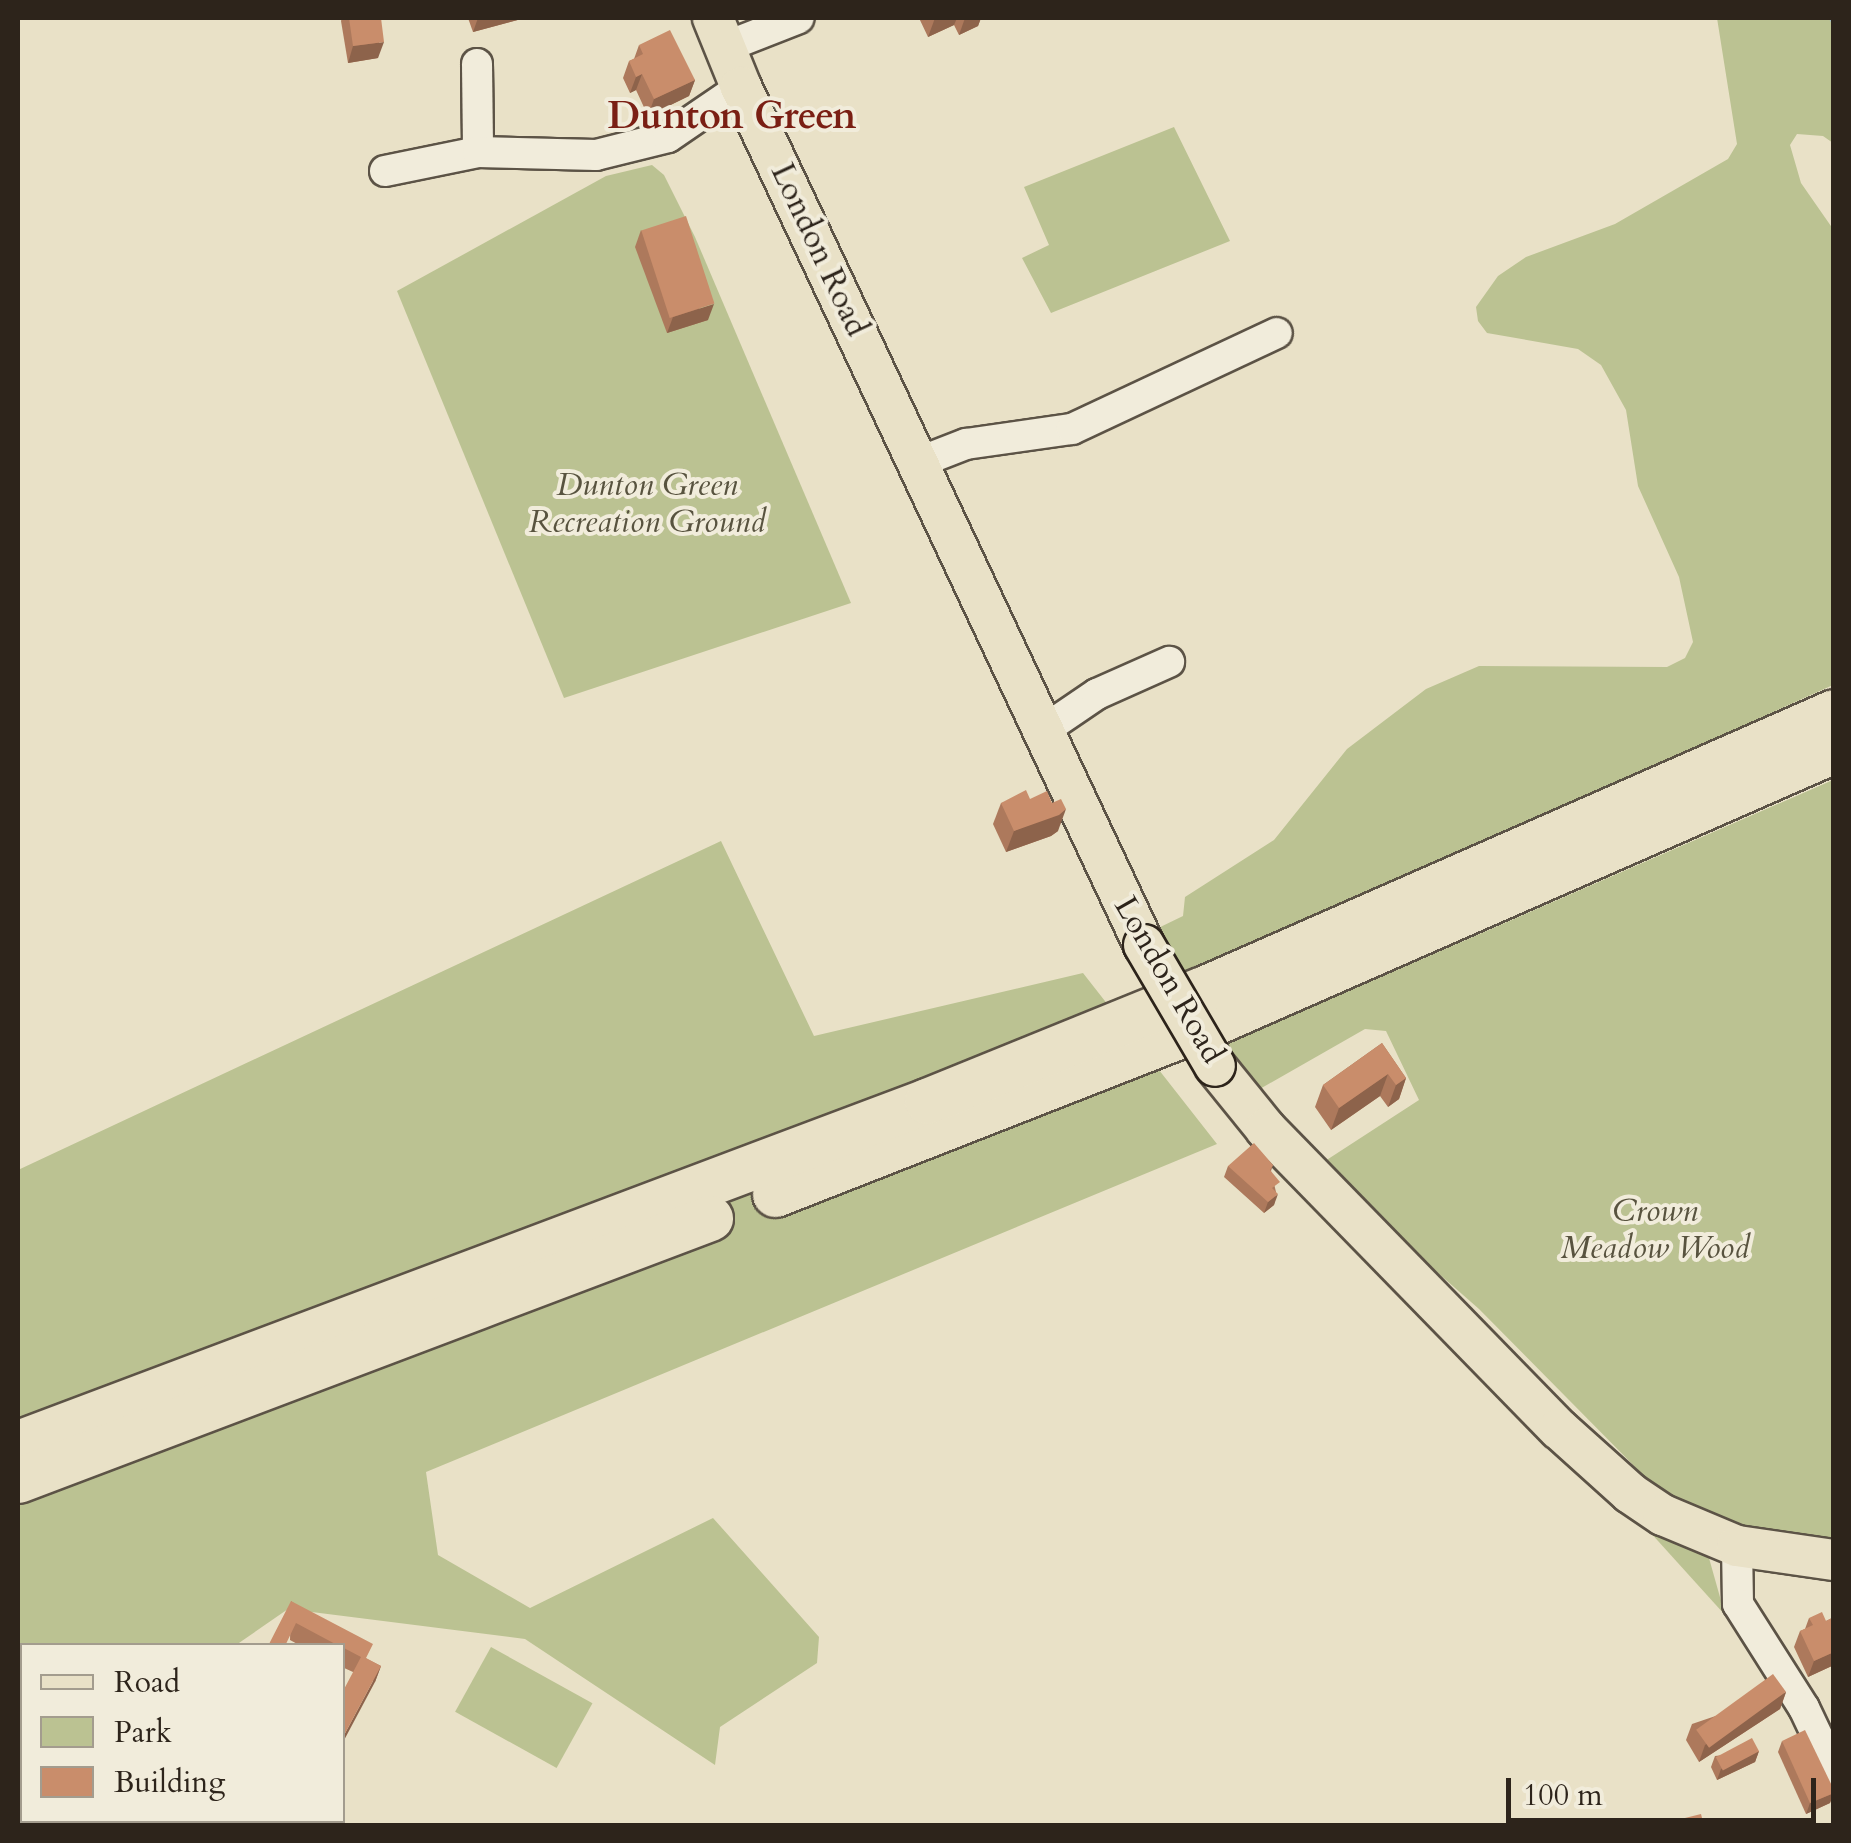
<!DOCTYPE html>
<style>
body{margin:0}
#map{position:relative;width:1851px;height:1843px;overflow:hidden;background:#e9e1c7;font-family:Cardo,serif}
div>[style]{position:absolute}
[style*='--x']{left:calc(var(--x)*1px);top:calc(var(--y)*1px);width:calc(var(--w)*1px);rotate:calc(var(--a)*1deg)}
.green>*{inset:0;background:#bbc292;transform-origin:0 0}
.stream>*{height:6px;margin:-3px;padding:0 3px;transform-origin:3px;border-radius:3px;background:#9ebac1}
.roads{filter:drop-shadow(2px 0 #5c5346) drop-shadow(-2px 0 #5c5346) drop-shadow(0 2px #5c5346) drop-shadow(0 -2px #5c5346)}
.minor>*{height:30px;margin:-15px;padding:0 15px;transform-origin:15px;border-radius:15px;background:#f1ecdb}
.major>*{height:40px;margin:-20px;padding:0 20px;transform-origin:20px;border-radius:20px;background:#e9e1c7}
.highway>*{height:45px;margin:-22.5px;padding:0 22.5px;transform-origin:22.5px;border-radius:22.5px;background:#e9e1c7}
.bridges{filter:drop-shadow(2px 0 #2d241b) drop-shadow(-2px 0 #2d241b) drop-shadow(0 2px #2d241b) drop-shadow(0 -2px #2d241b)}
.major-bridge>*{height:40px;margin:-20px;padding:0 20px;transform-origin:20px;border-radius:20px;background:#e9e1c7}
.wall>*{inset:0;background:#ad795c}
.shaded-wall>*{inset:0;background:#8d634b}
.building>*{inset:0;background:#c98d6b;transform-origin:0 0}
span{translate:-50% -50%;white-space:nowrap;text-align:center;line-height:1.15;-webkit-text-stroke:8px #f1ecdb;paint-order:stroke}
.street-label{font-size:32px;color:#2d241b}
.park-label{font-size:32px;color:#58533f;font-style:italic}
.quarter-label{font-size:38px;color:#7a1f14;font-weight:700}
.frame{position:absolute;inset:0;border:20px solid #2d241b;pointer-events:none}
.legend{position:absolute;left:20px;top:1643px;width:325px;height:180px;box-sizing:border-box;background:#f1ecdb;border:2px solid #a39c8e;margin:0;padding:12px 18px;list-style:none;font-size:30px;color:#2d241b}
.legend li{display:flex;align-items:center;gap:20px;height:50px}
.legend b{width:50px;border:2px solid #a39c8e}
.scale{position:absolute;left:1506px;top:1778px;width:310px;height:45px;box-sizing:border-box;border:5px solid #2d241b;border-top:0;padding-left:12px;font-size:30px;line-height:35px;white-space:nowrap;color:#2d241b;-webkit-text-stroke:8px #f1ecdb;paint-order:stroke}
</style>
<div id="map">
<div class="green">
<div style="clip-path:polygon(1717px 18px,1833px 18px,1833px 143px,1823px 136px,1797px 134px,1790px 145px,1801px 183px,1833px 229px,1833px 685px,1527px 823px,1175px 975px,1150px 932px,1183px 916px,1185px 897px,1274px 840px,1347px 749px,1426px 689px,1479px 666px,1667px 667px,1685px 658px,1693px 642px,1679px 577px,1638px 486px,1626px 410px,1601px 365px,1578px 349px,1487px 333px,1478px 321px,1476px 307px,1498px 276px,1526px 257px,1615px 224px,1728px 159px,1737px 144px)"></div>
<div style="clip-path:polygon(1174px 127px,1230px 241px,1051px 313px,1022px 258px,1049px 245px,1024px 187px)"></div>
<div style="clip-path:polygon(652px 165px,664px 175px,695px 237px,851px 603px,564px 698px,397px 291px,606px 176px)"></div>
<div style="clip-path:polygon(1833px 780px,1833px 1547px,1721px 1523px,1651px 1483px,1479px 1309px,1372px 1215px,1322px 1163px,1419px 1100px,1386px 1031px,1365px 1029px,1258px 1090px,1227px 1044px)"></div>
<div style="clip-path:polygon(721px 841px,814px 1036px,1083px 973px,1217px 1144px,426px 1472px,438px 1555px,530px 1608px,713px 1518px,819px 1637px,817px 1663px,720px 1727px,715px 1765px,525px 1639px,288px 1609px,236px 1645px,22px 1646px,22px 1672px,18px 1671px,18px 1170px)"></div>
<div style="clip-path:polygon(1649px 1522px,1697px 1544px,1709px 1558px,1725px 1615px,1649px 1531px)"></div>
<div style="left:491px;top:1647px;width:116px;height:74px;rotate:29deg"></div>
<div style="clip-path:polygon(18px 1681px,22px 1682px,22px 1820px,62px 1821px,59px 1825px,18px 1825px)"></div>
</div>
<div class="stream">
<div style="--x:1832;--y:18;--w:4;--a:63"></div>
</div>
<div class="roads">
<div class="minor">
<div style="--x:725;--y:47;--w:79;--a:-21.4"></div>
<div style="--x:477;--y:64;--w:88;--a:89.3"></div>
<div style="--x:385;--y:171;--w:95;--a:-11.5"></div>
<div style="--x:478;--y:152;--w:118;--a:1.5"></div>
<div style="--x:596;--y:155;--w:74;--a:-14"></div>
<div style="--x:668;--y:137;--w:88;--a:-34.4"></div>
<div style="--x:917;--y:463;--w:53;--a:-21.2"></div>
<div style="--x:966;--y:444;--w:107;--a:-8.1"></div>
<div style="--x:1072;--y:429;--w:226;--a:-25.1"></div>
<div style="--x:1041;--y:732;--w:68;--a:-34.2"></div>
<div style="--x:1097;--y:694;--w:79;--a:-24"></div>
<div style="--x:1737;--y:1546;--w:58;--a:89"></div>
<div style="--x:1738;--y:1604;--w:123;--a:57.6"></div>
<div style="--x:1804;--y:1708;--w:70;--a:64.5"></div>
</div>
<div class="major">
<div style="--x:713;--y:18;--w:74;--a:67.9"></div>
<div style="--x:741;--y:87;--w:948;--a:64.84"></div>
<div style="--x:1215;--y:1066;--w:81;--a:51"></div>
<div style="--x:1266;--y:1129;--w:419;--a:45.7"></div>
<div style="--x:1559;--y:1429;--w:96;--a:42"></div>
<div style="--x:1630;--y:1493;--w:40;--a:34"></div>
<div style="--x:1663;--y:1515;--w:80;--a:22.7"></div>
<div style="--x:1737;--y:1546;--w:98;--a:8.2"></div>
</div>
<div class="highway">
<div style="--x:775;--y:1194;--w:482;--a:-21.4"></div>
<div style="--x:1224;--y:1018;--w:666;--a:-23.72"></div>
<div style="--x:18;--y:1443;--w:971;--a:-20.62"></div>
<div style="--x:927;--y:1101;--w:296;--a:-22.1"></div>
<div style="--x:1201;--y:990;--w:691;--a:-23.71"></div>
<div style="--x:18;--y:1480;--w:740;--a:-20.74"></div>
</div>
</div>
<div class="bridges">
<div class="major-bridge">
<div style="--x:1144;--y:945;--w:140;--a:59.6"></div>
</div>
</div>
<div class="wall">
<div style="clip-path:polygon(342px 18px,381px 18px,378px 58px,348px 63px,341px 21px)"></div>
<div style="clip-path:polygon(468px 18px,525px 18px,473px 32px)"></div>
<div style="clip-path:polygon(919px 18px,981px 18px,978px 26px,959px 35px,954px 25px,928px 37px)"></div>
<div style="clip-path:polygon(639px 45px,695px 80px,689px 96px,648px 116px,636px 90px,630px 93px,623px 78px,629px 61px,634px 59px)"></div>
<div style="clip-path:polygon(641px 230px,708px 320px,667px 333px,635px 247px)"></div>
<div style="clip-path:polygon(1030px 799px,1058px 831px,1051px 836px,1006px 852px,993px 824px,1001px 803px)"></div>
<div style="clip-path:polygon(1382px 1043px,1406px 1078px,1399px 1099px,1388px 1107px,1380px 1096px,1331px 1130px,1315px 1107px,1323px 1085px)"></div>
<div style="clip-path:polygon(1273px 1165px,1271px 1171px,1276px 1192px,1274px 1205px,1264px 1213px,1224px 1177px,1228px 1166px)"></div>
<div style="clip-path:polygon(291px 1601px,367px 1659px,381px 1666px,375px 1682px,342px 1667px,342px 1646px,301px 1646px,290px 1640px)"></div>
<div style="clip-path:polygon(1834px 1617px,1834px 1665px,1808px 1677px,1794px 1647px,1800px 1631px,1805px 1629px,1809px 1618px,1826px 1621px)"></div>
<div style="clip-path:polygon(1786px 1692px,1780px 1709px,1699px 1762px,1686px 1740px,1692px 1724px)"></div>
<div style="clip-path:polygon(1782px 1741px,1834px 1790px,1830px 1803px,1806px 1814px,1778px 1752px)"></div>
<div style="clip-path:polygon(1759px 1751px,1755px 1762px,1717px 1780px,1711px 1767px,1715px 1756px)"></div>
</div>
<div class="shaded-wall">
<div style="clip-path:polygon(478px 18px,525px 18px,473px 32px)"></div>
<div style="clip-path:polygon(935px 18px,957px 18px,954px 25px,928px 37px)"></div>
<div style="clip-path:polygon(965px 18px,981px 18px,978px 26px,959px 35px)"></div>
<div style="clip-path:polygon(384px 42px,378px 58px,348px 63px,353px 46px)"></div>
<div style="clip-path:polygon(642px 74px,636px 90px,630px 93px,636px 77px)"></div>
<div style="clip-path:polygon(695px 80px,689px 96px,648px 116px,654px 99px)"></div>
<div style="clip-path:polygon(714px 304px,708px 320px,667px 333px,673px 317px)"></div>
<div style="clip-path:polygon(1066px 809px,1058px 831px,1051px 836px,1006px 852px,1014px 831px)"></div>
<div style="clip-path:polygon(1388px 1074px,1380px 1096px,1331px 1130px,1339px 1108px)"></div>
<div style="clip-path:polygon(1406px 1078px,1399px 1099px,1388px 1107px,1396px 1085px)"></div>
<div style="clip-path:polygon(1278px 1194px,1274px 1205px,1264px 1213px,1268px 1202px)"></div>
<div style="clip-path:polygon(1834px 1652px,1834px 1665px,1808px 1677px,1814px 1661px)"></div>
<div style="clip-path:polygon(381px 1666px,375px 1682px,342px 1744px,342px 1739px)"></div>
<div style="clip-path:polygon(1786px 1692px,1780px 1709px,1699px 1762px,1705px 1745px)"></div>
<div style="clip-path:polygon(1759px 1751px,1755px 1762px,1717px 1780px,1721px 1769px)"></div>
<div style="clip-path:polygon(1834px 1793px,1830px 1803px,1806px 1814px,1810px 1803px)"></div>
</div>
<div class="building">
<div style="clip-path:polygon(349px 18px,381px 18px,384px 42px,353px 46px)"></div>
<div style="clip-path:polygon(670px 30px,695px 80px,654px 99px,642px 74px,636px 77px,629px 61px,643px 54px,639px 45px)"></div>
<div style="left:686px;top:216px;width:92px;height:47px;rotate:72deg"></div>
<div style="clip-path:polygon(1026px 790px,1030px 799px,1047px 791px,1052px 803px,1061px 799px,1066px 809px,1059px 815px,1014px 831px,1001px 803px)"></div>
<div style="clip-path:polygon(1382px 1043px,1406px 1078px,1396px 1085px,1388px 1074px,1339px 1108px,1323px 1085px)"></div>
<div style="clip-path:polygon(1254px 1143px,1273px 1165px,1270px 1170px,1280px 1182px,1272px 1188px,1278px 1194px,1268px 1202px,1228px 1166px)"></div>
<div style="clip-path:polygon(291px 1601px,373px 1644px,366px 1658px,381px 1666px,342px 1739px,342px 1693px,361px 1657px,342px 1647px,342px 1646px,339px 1646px,296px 1623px,285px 1646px,268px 1646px)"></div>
<div style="clip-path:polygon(1822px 1612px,1826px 1621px,1834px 1617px,1834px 1652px,1814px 1661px,1800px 1631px,1813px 1625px,1809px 1618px)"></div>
<div style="left:1773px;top:1674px;width:22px;height:95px;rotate:54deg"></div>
<div style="clip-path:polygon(1805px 1730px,1834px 1790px,1834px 1793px,1810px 1803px,1782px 1741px)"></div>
<div style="left:1752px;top:1738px;width:15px;height:41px;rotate:62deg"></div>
<div style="clip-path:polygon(1701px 1814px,1704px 1826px,1653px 1826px)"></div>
</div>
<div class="street-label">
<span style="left:819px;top:250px;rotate:65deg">London Road</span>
<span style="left:1169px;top:980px;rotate:60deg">London Road</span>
</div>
<div class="park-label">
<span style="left:647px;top:504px">Dunton Green<br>Recreation Ground</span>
<span style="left:1655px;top:1230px">Crown<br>Meadow Wood</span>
</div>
<div class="quarter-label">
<span style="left:732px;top:117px">Dunton Green</span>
</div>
<div class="frame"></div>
<ul class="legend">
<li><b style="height:12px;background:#e9e1c7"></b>Road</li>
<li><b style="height:28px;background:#bbc292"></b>Park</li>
<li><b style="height:28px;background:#c98d6b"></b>Building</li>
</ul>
<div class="scale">100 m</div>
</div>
